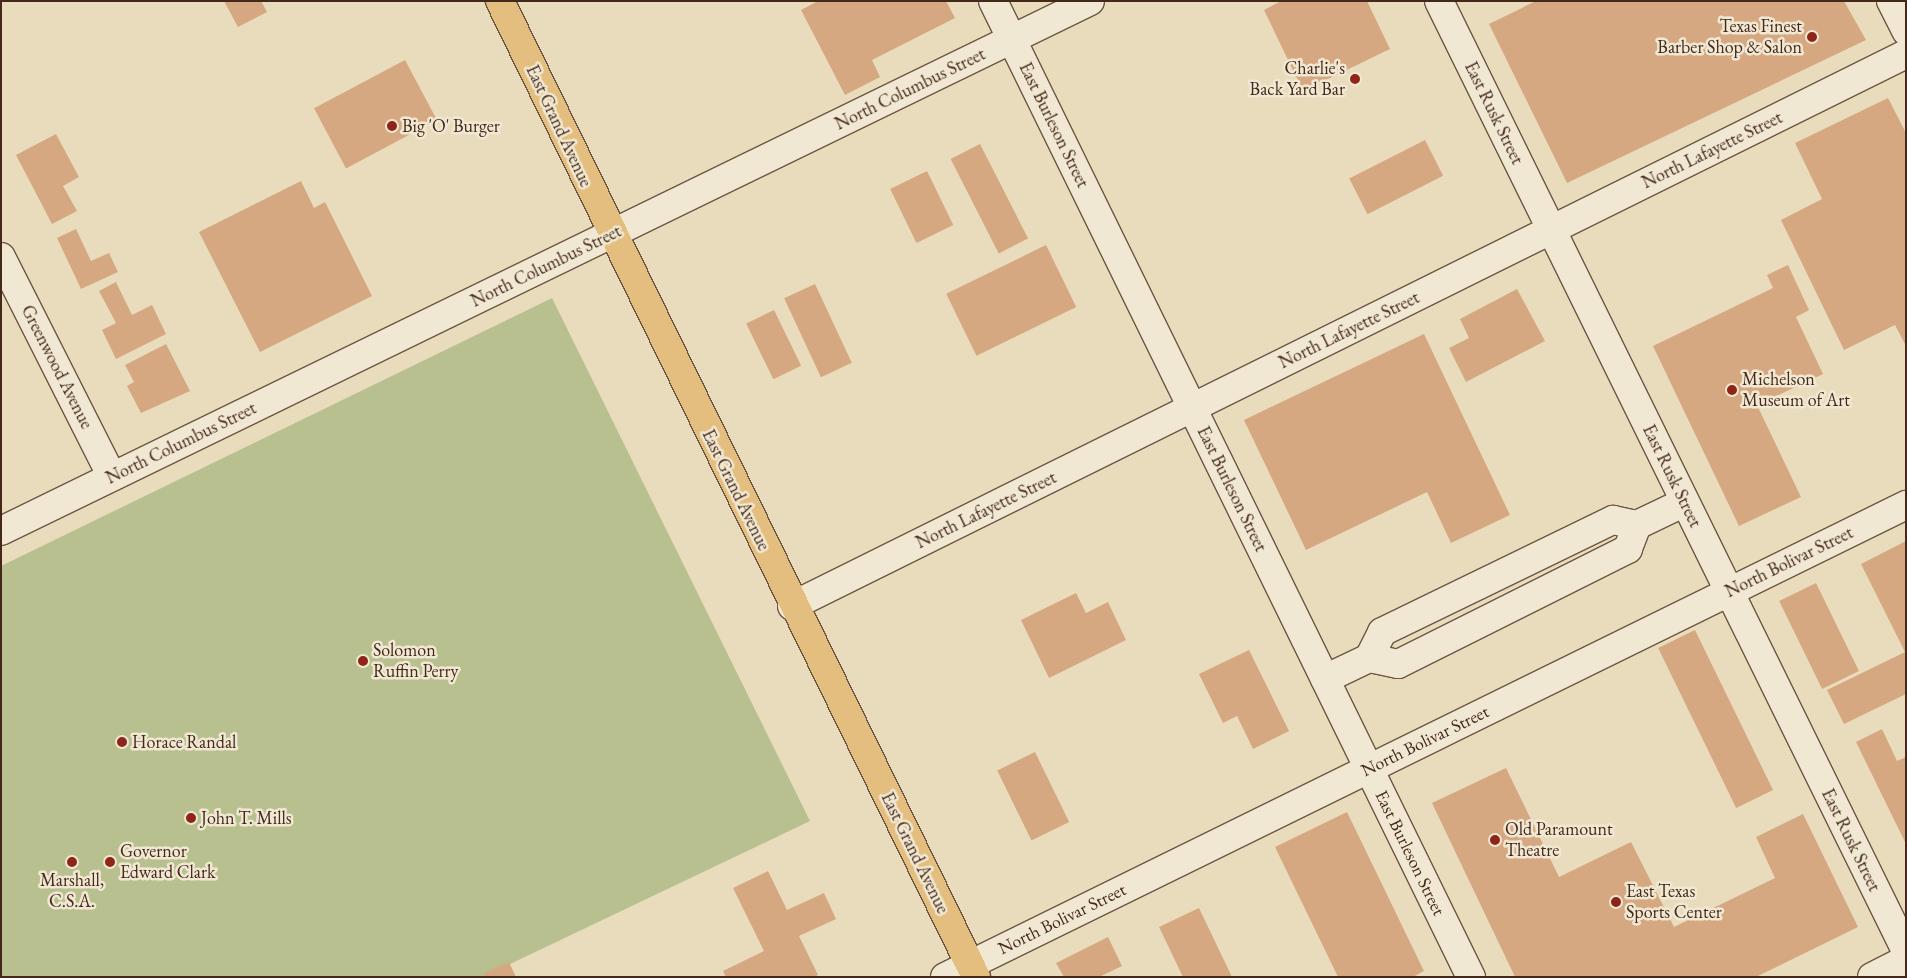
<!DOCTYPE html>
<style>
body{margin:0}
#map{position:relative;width:1907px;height:978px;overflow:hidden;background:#e9dcbc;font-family:"EB Garamond",serif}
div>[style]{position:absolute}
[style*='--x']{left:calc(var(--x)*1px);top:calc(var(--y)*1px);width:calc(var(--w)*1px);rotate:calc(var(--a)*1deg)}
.green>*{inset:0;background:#b8c08f}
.building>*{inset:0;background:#d6a881;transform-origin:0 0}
.roads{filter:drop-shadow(1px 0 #6d5643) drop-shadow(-1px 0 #6d5643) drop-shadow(0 1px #6d5643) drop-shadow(0 -1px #6d5643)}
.minor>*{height:28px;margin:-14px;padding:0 14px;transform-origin:14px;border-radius:14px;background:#f1e8d3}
.highway>*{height:28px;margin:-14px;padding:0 14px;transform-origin:14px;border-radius:14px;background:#e4be7e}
.dots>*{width:14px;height:14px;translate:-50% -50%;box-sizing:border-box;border:2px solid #f1e8d3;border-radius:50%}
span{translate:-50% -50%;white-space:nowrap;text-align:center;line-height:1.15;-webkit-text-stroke:5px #f1e8d3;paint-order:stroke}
.poi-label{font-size:18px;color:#44291b}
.right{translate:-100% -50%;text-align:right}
.left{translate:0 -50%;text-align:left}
.street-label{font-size:18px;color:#44291b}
.frame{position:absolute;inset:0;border:2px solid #44291b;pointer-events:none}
</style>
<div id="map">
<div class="green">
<div style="clip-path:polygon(552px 298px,810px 821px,483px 977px,1px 977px,1px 566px)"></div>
</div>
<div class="building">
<div style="clip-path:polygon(224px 1px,261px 1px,267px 12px,238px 27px)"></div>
<div style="clip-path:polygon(818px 1px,946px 1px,955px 18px,872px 60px,880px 77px,845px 95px,801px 10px)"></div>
<div style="clip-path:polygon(1281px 1px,1367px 1px,1390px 49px,1303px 91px,1264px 10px)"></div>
<div style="clip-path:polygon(1536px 1px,1844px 1px,1866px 40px,1567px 183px,1489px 24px)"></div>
<div style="left:405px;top:60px;width:68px;height:103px;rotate:62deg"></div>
<div style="clip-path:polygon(1888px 98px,1906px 133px,1906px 346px,1895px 325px,1844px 350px,1781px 220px,1822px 199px,1795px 143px)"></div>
<div style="clip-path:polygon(56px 134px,79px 177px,63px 186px,77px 211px,52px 224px,16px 155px)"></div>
<div style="left:1425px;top:140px;width:40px;height:85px;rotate:63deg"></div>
<div style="left:980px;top:144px;width:106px;height:33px;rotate:63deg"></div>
<div style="left:927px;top:171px;width:60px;height:41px;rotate:64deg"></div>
<div style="clip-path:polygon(301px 181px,314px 208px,325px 202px,372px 296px,260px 352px,199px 232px)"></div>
<div style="clip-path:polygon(76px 229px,91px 261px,109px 253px,118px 272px,81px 289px,57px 238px)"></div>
<div style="left:1046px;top:245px;width:69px;height:111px;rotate:64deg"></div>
<div style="clip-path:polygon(1788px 265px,1809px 310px,1796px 317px,1823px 374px,1757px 405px,1801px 497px,1739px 526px,1653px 346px,1773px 288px,1767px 275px)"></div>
<div style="clip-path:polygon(116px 282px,132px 315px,152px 305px,166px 334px,116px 359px,102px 330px,116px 323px,99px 291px)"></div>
<div style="left:815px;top:284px;width:87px;height:34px;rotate:65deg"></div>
<div style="clip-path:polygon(1517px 289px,1545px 341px,1466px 382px,1449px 348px,1469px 338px,1460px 319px)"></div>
<div style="left:774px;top:310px;width:62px;height:31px;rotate:64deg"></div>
<div style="clip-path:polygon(1424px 334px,1510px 515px,1451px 543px,1427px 492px,1306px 550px,1244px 420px)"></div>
<div style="clip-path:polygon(166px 344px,190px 391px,141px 413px,127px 386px,134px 382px,125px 365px)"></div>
<div style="clip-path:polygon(1906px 541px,1906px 694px,1844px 724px,1827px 690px,1905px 652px,1861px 564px)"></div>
<div style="left:1816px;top:583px;width:98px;height:41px;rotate:64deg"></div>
<div style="clip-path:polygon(1076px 593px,1086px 613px,1108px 602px,1126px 640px,1049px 678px,1021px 620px)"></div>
<div style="left:1695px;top:630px;width:178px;height:41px;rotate:64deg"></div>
<div style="clip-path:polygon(1249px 650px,1289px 731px,1253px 749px,1237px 716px,1223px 723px,1199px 674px)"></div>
<div style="clip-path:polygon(1882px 729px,1897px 761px,1906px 757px,1906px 844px,1856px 742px)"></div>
<div style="left:1035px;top:752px;width:78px;height:42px;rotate:64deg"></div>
<div style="clip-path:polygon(1506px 768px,1559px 877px,1631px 842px,1674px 927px,1775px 878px,1756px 837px,1803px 814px,1858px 927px,1756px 977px,1515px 977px,1432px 803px)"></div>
<div style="clip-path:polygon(1347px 812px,1424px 971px,1413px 977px,1338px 977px,1275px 847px)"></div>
<div style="clip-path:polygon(768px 871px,787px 910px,824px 893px,836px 919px,799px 936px,818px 975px,813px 977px,726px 977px,723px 971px,764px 951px,733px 888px)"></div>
<div style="clip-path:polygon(1199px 908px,1232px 977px,1183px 977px,1159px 927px)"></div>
<div style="clip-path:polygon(1108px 937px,1122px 966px,1099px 977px,1064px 977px,1056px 963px)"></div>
<div style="clip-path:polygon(509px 962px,516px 977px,485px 977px,484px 973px)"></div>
</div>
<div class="roads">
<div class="minor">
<div style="--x:993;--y:1;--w:1087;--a:63.91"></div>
<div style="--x:1439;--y:1;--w:1059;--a:63.82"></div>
<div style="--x:1891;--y:1;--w:34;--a:63"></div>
<div style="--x:1;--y:257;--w:246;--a:63.2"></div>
<div style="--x:1637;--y:525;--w:26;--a:111"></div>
<div style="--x:1628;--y:549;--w:257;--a:153.4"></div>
<div style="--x:1398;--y:664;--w:30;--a:-168"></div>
<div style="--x:1369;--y:658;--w:29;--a:-63"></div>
<div style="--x:1382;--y:632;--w:257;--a:-25.9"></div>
<div style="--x:1613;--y:520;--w:25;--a:12"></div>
<div style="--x:1637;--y:525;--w:53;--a:-25.6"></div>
<div style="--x:1;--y:531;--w:1211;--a:-25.95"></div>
<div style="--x:792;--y:606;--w:1243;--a:-26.36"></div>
<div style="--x:1325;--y:679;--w:49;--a:-25.5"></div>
<div style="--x:945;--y:977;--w:1071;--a:-26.16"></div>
<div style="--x:1872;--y:977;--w:38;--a:-27"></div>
</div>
<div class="highway">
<div style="--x:500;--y:1;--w:1086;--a:64"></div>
</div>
</div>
<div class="dots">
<div style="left:1812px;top:37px;background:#8f2418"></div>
<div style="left:1355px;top:79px;background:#8f2418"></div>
<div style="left:392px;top:126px;background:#8f2418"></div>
<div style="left:1732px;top:390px;background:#8f2418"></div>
<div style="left:363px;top:661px;background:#8f2418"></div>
<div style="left:122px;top:742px;background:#8f2418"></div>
<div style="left:191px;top:818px;background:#8f2418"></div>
<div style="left:1495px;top:840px;background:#8f2418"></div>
<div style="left:72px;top:862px;background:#8f2418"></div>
<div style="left:110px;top:862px;background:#8f2418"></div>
<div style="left:1616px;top:902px;background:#8f2418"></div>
</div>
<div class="poi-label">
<span class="right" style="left:1802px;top:37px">Texas Finest<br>Barber Shop &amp; Salon</span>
<span class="right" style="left:1345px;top:79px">Charlie's<br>Back Yard Bar</span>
<span class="left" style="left:402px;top:126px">Big 'O' Burger</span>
<span class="left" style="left:1742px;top:390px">Michelson<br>Museum of Art</span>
<span class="left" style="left:373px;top:661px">Solomon<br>Ruffin Perry</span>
<span class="left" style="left:132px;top:742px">Horace Randal</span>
<span class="left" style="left:201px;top:818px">John T. Mills</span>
<span class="left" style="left:1505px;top:840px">Old Paramount<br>Theatre</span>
<span class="left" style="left:120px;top:862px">Governor<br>Edward Clark</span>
<span style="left:72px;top:891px">Marshall,<br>C.S.A.</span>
<span class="left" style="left:1626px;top:902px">East Texas<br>Sports Center</span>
</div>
<div class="street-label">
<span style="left:910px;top:89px;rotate:-26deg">North Columbus Street</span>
<span style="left:1494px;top:113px;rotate:64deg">East Rusk Street</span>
<span style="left:1054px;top:125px;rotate:64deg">East Burleson Street</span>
<span style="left:559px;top:126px;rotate:65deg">East Grand Avenue</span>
<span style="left:1712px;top:150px;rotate:-26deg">North Lafayette Street</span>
<span style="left:546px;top:266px;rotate:-26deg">North Columbus Street</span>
<span style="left:1349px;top:330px;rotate:-26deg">North Lafayette Street</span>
<span style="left:57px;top:367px;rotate:63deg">Greenwood Avenue</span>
<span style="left:181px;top:443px;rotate:-26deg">North Columbus Street</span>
<span style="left:1672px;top:476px;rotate:64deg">East Rusk Street</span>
<span style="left:1232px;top:489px;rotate:64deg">East Burleson Street</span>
<span style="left:736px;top:490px;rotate:64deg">East Grand Avenue</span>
<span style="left:986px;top:510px;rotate:-26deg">North Lafayette Street</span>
<span style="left:1789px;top:562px;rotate:-26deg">North Bolivar Street</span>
<span style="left:1425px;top:741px;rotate:-26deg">North Bolivar Street</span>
<span style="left:1851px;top:840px;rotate:64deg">East Rusk Street</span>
<span style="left:915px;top:853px;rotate:64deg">East Grand Avenue</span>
<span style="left:1410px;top:853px;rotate:64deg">East Burleson Street</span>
<span style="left:1062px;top:919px;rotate:-26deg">North Bolivar Street</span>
</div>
<div class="frame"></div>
</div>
